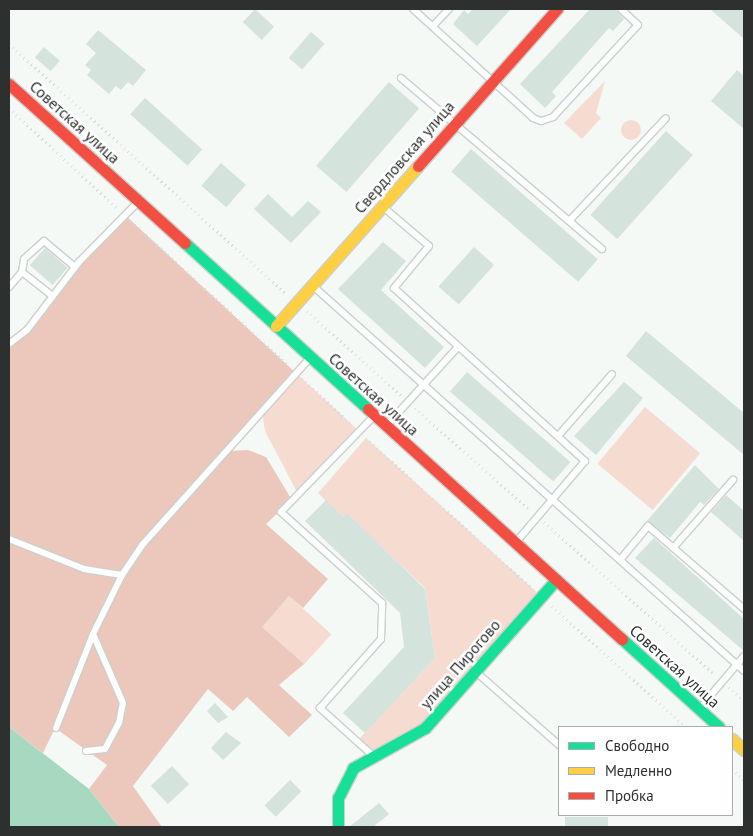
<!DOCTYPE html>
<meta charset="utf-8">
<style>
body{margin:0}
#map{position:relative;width:753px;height:836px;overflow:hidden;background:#f4f9f6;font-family:"PT Sans",sans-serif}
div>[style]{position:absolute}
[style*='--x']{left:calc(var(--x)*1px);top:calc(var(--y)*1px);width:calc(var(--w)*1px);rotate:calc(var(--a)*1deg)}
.green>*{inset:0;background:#f5dbd0;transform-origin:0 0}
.round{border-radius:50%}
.forest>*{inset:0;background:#ebc8bb}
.water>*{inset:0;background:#a7d9c1}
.building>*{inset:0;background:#d4e3db;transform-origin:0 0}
.path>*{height:2.5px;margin-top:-1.25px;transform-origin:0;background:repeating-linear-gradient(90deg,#dadada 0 1px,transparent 0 5px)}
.roads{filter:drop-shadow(1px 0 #ccd0cd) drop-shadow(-1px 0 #ccd0cd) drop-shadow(0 1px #ccd0cd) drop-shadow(0 -1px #ccd0cd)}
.lane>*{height:6px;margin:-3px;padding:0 3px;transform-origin:3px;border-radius:3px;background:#fdfefe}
.fast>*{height:11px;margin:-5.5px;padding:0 5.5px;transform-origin:5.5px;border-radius:5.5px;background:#16e098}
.slow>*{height:11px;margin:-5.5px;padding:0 5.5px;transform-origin:5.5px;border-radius:5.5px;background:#ffcf43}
.jam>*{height:11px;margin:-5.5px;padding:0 5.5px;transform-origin:5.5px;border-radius:5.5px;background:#f24e42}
span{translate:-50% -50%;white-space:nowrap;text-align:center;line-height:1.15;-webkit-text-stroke:5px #fff;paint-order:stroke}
.street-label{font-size:16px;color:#2d302e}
.frame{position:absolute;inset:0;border:10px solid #2d302e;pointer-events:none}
.legend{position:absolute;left:558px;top:726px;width:175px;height:90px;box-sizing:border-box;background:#fff;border:1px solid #abacab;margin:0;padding:6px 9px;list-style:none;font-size:15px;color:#2d302e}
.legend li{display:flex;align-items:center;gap:10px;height:25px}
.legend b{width:25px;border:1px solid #abacab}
</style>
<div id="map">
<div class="green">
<div style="clip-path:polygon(605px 81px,596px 113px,601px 118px,582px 139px,564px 123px)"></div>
<div class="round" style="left:621px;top:120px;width:20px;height:20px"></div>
<div style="clip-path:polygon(296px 373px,359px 431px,298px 494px,265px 431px,262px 411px)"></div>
<div style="left:645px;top:407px;width:72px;height:74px;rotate:40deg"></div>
<div style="clip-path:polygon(366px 438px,541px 596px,443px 711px,371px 754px,357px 741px,435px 658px,425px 588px,347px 514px,343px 517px,318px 493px)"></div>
<div style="left:289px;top:596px;width:57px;height:41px;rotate:42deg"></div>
</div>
<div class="forest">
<div style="clip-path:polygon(125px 215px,296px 373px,227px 451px,248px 450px,266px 457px,292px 500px,266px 524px,328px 579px,303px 608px,289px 596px,262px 627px,304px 664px,279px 685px,312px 715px,289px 737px,247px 697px,233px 711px,208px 689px,133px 786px,162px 827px,119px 827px,89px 789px,107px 765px,55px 728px,43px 753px,9px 727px,9px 344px,27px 330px,46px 301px)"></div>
</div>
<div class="water">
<div style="clip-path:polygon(9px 727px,89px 789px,119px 827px,9px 827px)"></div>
</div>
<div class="building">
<div style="left:255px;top:9px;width:26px;height:18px;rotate:43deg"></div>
<div style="clip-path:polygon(473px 9px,511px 9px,477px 46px,453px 24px,464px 10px,468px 14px)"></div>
<div style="clip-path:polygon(590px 9px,615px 9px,624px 19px,613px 31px,609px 28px,552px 92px,556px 96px,545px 108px,520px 84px)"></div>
<div style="clip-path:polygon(710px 9px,744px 9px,744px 39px)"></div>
<div style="clip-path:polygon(98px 30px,146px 70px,133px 86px,128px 82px,121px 90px,116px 86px,109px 94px,87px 75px,91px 70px,85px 65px,96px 53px,86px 44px)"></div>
<div style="left:311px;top:32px;width:18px;height:34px;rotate:41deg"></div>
<div style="left:44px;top:47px;width:21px;height:14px;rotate:41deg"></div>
<div style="clip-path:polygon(737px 70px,744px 76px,744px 129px,711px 101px)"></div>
<div style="left:389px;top:82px;width:40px;height:111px;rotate:41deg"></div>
<div style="left:145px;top:98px;width:77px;height:22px;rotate:42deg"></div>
<div style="left:666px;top:131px;width:36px;height:113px;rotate:42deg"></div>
<div style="left:471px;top:149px;width:168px;height:30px;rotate:41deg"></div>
<div style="left:221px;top:163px;width:33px;height:30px;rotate:41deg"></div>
<div style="clip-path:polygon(268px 194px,292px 217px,308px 201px,321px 212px,291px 243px,254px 209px)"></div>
<div style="clip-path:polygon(383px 242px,406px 261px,381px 290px,444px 347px,425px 368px,338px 289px)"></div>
<div style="left:474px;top:247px;width:27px;height:53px;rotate:42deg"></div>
<div style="left:45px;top:248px;width:30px;height:23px;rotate:41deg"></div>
<div style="clip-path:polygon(646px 331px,744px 413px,744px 455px,626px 356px)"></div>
<div style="left:467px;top:372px;width:137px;height:26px;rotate:41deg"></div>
<div style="clip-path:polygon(624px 382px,643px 398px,596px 455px,574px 436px)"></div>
<div style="clip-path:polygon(695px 465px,719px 489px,704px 505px,700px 502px,670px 538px,647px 521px)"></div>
<div style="clip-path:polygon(726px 495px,744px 511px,744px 541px,711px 512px)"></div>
<div style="clip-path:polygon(326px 500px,343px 517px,347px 513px,425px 589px,435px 658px,365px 733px,343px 713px,404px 647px,400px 613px,305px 521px)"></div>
<div style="clip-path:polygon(654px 538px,744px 619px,744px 651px,635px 558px)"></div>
<div style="clip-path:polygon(215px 703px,228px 717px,218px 723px,207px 711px)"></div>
<div style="clip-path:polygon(226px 732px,241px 743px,223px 760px,211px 748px)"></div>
<div style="left:172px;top:766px;width:25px;height:29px;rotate:47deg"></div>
<div style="left:290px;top:780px;width:16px;height:36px;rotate:45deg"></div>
<div style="clip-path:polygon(379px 803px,389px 814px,373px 827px,349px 827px)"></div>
<div style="left:565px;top:817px;width:43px;height:10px"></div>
</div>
<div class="path">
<div style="--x:9;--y:44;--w:372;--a:42"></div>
<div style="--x:9;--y:108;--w:149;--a:42.8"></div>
<div style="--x:131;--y:221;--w:214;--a:42.5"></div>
<div style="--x:307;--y:311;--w:127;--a:41.8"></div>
<div style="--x:302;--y:378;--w:70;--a:43.3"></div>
<div style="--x:415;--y:408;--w:154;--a:41.6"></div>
<div style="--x:366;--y:438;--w:222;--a:42.1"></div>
<div style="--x:544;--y:522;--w:229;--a:41.8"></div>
<div style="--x:552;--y:606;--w:181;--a:42.1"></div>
<div style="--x:729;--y:687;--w:21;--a:43"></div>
<div style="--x:732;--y:769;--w:16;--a:43"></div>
</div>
<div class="roads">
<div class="lane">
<div style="--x:413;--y:9;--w:162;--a:42.2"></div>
<div style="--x:533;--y:118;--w:9;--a:21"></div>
<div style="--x:541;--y:121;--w:13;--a:-18"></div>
<div style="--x:553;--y:117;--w:125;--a:-47.3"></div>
<div style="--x:638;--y:25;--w:23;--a:-137"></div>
<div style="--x:433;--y:26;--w:23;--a:-47"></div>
<div style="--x:401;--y:78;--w:264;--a:40.4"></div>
<div style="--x:383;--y:207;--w:60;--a:40.3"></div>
<div style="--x:429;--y:246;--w:55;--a:129.8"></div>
<div style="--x:394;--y:288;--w:258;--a:42.2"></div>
<div style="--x:585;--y:461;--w:106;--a:130.4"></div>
<div style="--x:569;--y:221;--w:141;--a:-46.7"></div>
<div style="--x:22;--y:272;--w:37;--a:38"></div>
<div style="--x:313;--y:286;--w:578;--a:41.77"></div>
<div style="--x:9;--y:287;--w:20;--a:-49"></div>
<div style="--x:22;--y:272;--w:13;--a:-81"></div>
<div style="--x:24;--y:259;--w:27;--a:-42"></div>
<div style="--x:44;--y:241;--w:40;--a:40"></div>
<div style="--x:9;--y:344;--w:23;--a:-38"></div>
<div style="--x:27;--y:330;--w:86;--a:-52.6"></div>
<div style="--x:79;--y:262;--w:83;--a:-45.5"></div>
<div style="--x:387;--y:425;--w:105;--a:-47.7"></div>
<div style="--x:558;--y:436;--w:82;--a:-48.9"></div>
<div style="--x:9;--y:539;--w:81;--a:21.8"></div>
<div style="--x:84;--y:569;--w:38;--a:9"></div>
<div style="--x:673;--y:548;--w:91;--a:-48.6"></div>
<div style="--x:620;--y:560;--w:44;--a:-50.5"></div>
<div style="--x:648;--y:526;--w:127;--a:40.8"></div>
<div style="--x:476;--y:672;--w:111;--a:41.3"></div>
<div style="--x:700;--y:708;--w:68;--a:-49.8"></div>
<div style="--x:56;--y:728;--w:101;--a:-68.5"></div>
<div style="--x:93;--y:634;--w:66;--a:-63.8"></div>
<div style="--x:122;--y:575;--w:37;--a:-56"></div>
<div style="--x:143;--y:544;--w:250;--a:-48.1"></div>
<div style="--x:86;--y:751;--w:19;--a:-6"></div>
<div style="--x:105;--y:749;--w:30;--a:-62"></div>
<div style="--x:119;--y:723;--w:20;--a:-79"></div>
<div style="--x:123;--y:703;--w:75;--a:-113.5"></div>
<div style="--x:371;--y:754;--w:69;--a:-138"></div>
<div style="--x:320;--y:708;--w:92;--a:-48.5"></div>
<div style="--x:381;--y:639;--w:36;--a:-88"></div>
<div style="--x:382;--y:603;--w:136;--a:-138"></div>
<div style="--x:281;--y:512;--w:134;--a:-45.9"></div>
</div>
<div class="fast">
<div style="--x:185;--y:243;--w:247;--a:42.2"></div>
<div style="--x:622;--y:639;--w:131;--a:42.2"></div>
<div style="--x:338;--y:827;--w:29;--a:-90"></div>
<div style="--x:338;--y:798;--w:34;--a:-63"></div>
<div style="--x:353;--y:768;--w:82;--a:-29.1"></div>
<div style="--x:425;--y:728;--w:198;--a:-48.5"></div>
</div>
<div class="slow">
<div style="--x:276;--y:326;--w:214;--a:-48.4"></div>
<div style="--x:732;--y:739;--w:16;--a:43"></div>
</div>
<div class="jam">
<div style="--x:9;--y:84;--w:237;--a:42.1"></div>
<div style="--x:418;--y:166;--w:210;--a:-48.5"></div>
<div style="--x:368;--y:409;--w:343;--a:42.2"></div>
</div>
</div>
<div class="street-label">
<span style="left:75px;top:122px;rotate:42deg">Советская улица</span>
<span style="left:404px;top:157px;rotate:-49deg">Свердловская улица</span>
<span style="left:374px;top:394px;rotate:42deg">Советская улица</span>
<span style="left:460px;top:664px;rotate:-49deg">улица Пирогово</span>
<span style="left:675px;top:666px;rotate:42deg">Советская улица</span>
</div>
<div class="frame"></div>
<ul class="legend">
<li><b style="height:6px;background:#16e098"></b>Свободно</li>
<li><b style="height:6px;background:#ffcf43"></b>Медленно</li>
<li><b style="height:6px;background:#f24e42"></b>Пробка</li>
</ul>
</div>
